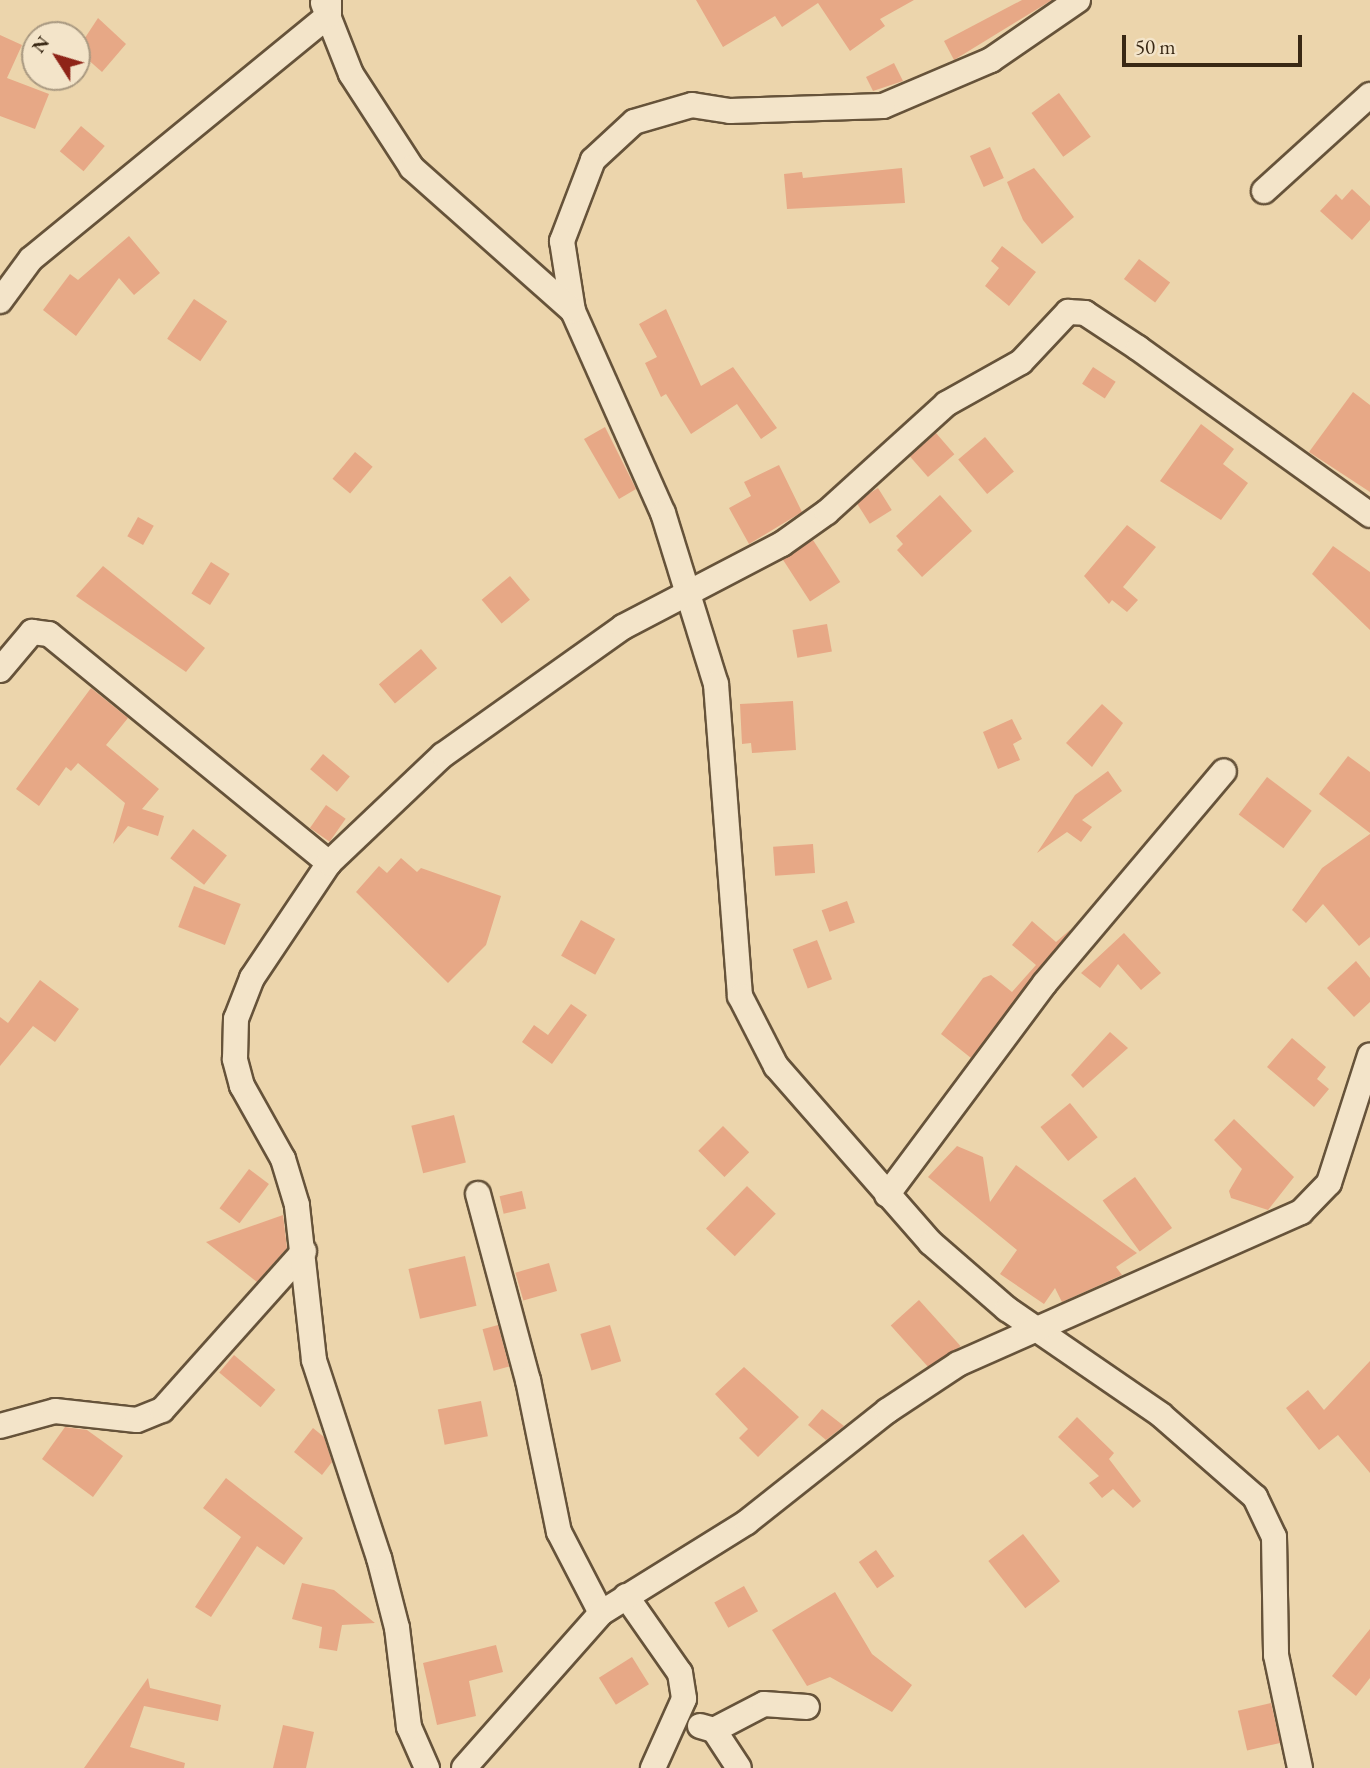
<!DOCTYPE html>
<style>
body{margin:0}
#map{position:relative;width:1370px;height:1768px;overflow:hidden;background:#ecd5ac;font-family:"EB Garamond",serif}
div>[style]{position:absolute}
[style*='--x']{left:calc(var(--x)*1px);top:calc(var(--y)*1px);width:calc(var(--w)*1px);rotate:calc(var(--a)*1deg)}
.building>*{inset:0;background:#e7a886;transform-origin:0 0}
.roads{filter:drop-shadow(2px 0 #66533a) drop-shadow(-2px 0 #66533a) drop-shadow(0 2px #66533a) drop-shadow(0 -2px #66533a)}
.minor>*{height:24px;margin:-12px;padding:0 12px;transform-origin:12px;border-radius:12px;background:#f3e4c9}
span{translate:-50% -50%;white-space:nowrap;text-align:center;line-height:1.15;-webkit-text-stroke:5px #f3e4c9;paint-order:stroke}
.north{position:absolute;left:21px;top:21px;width:70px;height:70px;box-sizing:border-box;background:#f3e4c9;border:2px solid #a99981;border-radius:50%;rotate:307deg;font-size:19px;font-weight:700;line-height:28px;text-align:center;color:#392814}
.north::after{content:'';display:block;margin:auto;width:24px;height:32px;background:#8f2418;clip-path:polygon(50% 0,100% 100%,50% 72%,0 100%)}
.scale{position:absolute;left:1122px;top:35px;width:180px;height:32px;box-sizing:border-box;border:4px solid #392814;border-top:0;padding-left:9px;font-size:21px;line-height:24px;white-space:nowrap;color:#392814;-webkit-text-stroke:5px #f3e4c9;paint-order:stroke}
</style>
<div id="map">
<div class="building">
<div style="clip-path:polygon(696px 0,914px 0,880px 19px,885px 26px,850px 51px,818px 3px,782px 27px,775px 16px,723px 47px)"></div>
<div style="clip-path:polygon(1022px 0,1052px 0,954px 60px,944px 41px)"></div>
<div style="clip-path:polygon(98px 18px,126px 44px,102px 72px,77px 50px)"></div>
<div style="clip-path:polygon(0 35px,22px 45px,7px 78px,49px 94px,35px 129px,0 116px)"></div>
<div style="clip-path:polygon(894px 63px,903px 81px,873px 91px,866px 77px)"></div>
<div style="left:1059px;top:93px;width:54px;height:34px;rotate:54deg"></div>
<div style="left:81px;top:126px;width:31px;height:33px;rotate:40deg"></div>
<div style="left:990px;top:147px;width:34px;height:22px;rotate:66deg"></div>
<div style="clip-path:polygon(902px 168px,905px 203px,787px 209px,784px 174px,802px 172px,803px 178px)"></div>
<div style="clip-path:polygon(1034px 168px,1074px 217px,1042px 244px,1023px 220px,1007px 182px)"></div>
<div style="clip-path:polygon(1352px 189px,1370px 206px,1370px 220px,1352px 240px,1320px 211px,1336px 194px,1342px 200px)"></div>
<div style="clip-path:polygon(129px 236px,160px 273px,134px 295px,119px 278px,76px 336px,43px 310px,70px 274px,78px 280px)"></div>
<div style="clip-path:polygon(1002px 246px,1036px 272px,1009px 306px,985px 286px,999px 268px,991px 261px)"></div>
<div style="left:1139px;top:259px;width:39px;height:25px;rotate:37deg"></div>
<div style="left:194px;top:299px;width:40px;height:48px;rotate:34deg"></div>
<div style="clip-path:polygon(666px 309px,701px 386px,733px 367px,777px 428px,761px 439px,737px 404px,691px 434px,666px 394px,661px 397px,645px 363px,657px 357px,639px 324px)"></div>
<div style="left:1093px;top:367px;width:27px;height:20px;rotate:33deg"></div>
<div style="clip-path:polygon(1353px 392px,1370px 405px,1370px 492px,1309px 452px)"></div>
<div style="clip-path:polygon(1201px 424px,1234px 449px,1223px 464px,1248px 483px,1221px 520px,1160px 481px)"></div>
<div style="clip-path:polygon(605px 427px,636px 489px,619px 499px,584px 439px)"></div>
<div style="left:936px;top:433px;width:28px;height:35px;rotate:49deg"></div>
<div style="left:985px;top:437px;width:45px;height:35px;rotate:50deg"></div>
<div style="left:355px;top:452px;width:23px;height:35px;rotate:40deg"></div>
<div style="clip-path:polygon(779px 465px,802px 512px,749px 544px,729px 508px,751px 496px,744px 482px)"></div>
<div style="left:878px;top:488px;width:26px;height:26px;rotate:58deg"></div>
<div style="clip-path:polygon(940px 495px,972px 531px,922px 577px,897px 550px,903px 544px,896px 536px)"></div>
<div style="left:138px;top:517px;width:18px;height:22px;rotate:29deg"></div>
<div style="clip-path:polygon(1127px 525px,1156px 547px,1123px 587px,1138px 600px,1127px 612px,1112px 600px,1109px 604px,1084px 576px)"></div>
<div style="left:813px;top:540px;width:50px;height:36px;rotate:57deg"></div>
<div style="clip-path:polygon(1333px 546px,1370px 572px,1370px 630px,1312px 574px)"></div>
<div style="left:211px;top:562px;width:22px;height:37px;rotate:32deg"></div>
<div style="clip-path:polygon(103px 566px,205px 648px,186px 672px,76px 596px)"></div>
<div style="left:510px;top:576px;width:31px;height:37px;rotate:50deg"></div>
<div style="left:827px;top:624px;width:28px;height:35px;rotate:80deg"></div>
<div style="left:421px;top:649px;width:25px;height:55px;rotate:50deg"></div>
<div style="clip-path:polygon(91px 688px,128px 718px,106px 745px,159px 789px,142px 809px,164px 816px,158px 836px,128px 826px,113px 844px,125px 803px,78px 763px,71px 771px,66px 767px,39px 806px,16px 789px)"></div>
<div style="clip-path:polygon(793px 701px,796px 750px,752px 753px,751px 743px,742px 744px,740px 704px)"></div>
<div style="clip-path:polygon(1102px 704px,1123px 723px,1092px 767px,1066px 743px)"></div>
<div style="clip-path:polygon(1012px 719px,1022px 739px,1013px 744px,1020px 760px,998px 769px,983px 732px)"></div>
<div style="left:323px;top:754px;width:35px;height:20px;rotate:40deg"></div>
<div style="clip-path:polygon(1348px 756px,1370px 772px,1370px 833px,1319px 794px)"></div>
<div style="clip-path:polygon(1108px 771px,1122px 791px,1082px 820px,1092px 827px,1081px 842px,1067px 832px,1037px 853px,1075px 795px)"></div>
<div style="left:1267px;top:777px;width:56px;height:47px;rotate:37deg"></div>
<div style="left:326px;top:805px;width:24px;height:28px;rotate:35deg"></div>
<div style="left:193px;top:829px;width:43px;height:37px;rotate:38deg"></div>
<div style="clip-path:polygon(1370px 834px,1370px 937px,1359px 946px,1323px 904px,1306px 923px,1292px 910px,1322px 868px)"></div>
<div style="left:813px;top:844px;width:29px;height:40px;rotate:86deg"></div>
<div style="clip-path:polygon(401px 858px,417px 872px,421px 868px,501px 896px,486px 945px,448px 983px,356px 892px,379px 866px,387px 873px)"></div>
<div style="left:194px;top:886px;width:50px;height:44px;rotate:21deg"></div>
<div style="left:847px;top:901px;width:23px;height:27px;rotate:70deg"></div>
<div style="left:581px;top:920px;width:39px;height:41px;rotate:29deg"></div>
<div style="clip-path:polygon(1032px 921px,1056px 942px,1071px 929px,971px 1058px,941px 1034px,983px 978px,991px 975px,1012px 992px,1036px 965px,1012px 945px)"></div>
<div style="clip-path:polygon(1124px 933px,1161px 973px,1141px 990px,1118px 964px,1100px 988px,1081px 973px)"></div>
<div style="left:817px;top:940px;width:42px;height:26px;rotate:69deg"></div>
<div style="clip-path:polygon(1356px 961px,1370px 978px,1370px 1002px,1354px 1017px,1327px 988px)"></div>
<div style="clip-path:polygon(40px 980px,79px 1009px,55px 1042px,33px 1026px,0 1066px,0 1017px,8px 1023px)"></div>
<div style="clip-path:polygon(571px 1004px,587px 1015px,552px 1064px,522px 1042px,534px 1025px,548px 1035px)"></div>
<div style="clip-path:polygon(1110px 1032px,1128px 1048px,1083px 1088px,1071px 1075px)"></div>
<div style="clip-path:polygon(1292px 1038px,1326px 1067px,1317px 1079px,1329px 1089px,1314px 1107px,1267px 1067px)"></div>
<div style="left:1070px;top:1103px;width:44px;height:38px;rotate:51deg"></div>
<div style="left:454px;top:1115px;width:49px;height:44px;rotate:76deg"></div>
<div style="clip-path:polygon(1234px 1119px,1294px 1177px,1268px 1210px,1231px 1198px,1229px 1191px,1242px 1169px,1214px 1140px)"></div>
<div style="left:723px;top:1126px;width:37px;height:35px;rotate:45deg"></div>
<div style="clip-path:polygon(957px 1146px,983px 1157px,990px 1202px,1016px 1165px,1137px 1253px,1116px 1267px,1122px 1275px,1062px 1302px,1055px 1288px,1044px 1304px,1000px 1274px,1017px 1250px,928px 1177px)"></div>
<div style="left:249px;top:1169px;width:25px;height:49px;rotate:37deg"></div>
<div style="left:1135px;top:1177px;width:63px;height:40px;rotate:54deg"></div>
<div style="left:747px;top:1186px;width:40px;height:59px;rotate:44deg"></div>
<div style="left:522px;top:1191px;width:18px;height:23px;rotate:77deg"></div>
<div style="clip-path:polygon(283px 1215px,287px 1248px,257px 1282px,206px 1242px)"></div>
<div style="left:465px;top:1256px;width:51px;height:58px;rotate:77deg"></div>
<div style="left:549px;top:1263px;width:29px;height:35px;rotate:74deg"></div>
<div style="left:919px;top:1300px;width:62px;height:38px;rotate:48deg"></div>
<div style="left:498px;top:1325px;width:43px;height:16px;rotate:75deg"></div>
<div style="left:610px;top:1325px;width:38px;height:31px;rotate:73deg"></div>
<div style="left:234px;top:1355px;width:54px;height:23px;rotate:40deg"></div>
<div style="clip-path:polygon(1370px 1361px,1370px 1473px,1338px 1435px,1319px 1450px,1286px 1408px,1308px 1390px,1324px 1410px)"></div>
<div style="clip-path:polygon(744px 1367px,799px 1417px,758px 1457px,739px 1438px,748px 1429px,715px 1394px)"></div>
<div style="left:481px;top:1401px;width:36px;height:44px;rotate:79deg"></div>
<div style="clip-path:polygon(822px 1409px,844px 1426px,826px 1440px,808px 1425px)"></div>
<div style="clip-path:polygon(1077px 1417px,1114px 1453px,1109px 1459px,1141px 1501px,1133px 1508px,1113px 1489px,1102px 1498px,1089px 1483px,1099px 1476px,1058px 1437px)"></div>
<div style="clip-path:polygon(65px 1427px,87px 1430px,123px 1456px,93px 1497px,42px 1459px)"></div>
<div style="clip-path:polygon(313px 1428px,324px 1437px,332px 1462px,322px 1475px,294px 1452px)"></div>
<div style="clip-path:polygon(226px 1478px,303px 1538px,284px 1565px,257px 1546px,211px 1617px,195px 1607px,241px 1537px,203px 1508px)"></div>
<div style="left:1023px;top:1534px;width:60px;height:44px;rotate:52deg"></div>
<div style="left:876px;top:1550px;width:32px;height:21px;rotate:55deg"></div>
<div style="clip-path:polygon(302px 1583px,334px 1590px,375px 1623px,342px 1625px,337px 1651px,319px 1648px,322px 1627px,292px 1619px)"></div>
<div style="left:744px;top:1586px;width:29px;height:34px;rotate:61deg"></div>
<div style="clip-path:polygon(835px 1592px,872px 1654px,912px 1685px,892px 1712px,830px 1677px,807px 1686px,772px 1630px)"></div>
<div style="clip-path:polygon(1370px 1629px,1370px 1678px,1356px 1696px,1332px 1676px)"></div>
<div style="clip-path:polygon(496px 1645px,503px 1672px,469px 1681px,476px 1716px,437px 1725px,423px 1663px)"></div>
<div style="left:632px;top:1657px;width:32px;height:39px;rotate:58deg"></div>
<div style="clip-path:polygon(148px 1678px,150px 1688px,221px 1705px,218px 1721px,144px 1706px,130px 1747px,185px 1763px,184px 1768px,84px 1768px)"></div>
<div style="left:1271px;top:1703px;width:41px;height:34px;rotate:77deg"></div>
<div style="clip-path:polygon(283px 1725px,314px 1732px,306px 1768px,273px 1768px)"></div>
</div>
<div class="roads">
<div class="minor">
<div style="--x:1078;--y:0;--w:106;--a:145.4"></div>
<div style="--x:991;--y:60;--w:117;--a:156.9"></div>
<div style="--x:883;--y:106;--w:153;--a:178.1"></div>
<div style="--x:730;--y:111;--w:38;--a:-171"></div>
<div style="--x:692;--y:105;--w:60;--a:163.7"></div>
<div style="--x:634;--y:122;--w:56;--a:137.2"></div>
<div style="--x:593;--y:160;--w:87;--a:110.9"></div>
<div style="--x:562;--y:241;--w:71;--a:81.1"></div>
<div style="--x:573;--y:311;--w:221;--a:66"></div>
<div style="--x:663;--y:513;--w:179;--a:72.8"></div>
<div style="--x:716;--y:684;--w:313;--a:85.6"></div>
<div style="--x:740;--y:996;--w:79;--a:62.8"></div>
<div style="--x:776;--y:1066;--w:235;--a:48.8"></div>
<div style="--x:931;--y:1243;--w:101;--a:41"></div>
<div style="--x:1007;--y:1309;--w:187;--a:34.5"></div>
<div style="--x:1161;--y:1415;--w:125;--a:41.1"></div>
<div style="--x:1255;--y:1497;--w:44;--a:64.6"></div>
<div style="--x:1274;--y:1537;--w:118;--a:89"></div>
<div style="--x:1276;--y:1655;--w:116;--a:78"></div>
<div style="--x:323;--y:3;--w:76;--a:68.5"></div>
<div style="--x:351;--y:74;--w:112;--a:57"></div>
<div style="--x:412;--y:168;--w:215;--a:41.6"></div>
<div style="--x:1264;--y:191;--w:143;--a:-42.2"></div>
<div style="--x:0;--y:301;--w:52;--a:-53.6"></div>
<div style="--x:31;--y:259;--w:385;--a:-39.3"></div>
<div style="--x:329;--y:15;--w:15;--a:-90"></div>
<div style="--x:0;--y:670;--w:50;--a:-49.9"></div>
<div style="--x:32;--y:632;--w:17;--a:7"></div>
<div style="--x:49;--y:634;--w:362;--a:39.3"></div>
<div style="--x:478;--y:1194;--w:193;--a:75"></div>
<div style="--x:528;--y:1380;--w:155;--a:78.5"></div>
<div style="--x:559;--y:1532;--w:91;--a:62.6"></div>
<div style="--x:887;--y:1195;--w:264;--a:-53.3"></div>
<div style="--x:1045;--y:983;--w:277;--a:-49.8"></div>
<div style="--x:0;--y:1426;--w:57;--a:-15.3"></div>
<div style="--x:55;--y:1411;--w:82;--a:6.3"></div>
<div style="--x:137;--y:1420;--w:27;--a:-22"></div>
<div style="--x:162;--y:1410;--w:213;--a:-48.2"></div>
<div style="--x:626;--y:1596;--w:94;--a:55"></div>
<div style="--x:680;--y:1673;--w:26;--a:81"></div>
<div style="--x:684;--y:1699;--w:76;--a:114.2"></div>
<div style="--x:700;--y:1726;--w:15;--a:16"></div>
<div style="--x:714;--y:1730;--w:45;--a:56.7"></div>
<div style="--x:714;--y:1730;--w:56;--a:-27.5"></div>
<div style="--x:764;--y:1704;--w:43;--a:4"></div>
<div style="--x:427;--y:1768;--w:45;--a:-113.7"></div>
<div style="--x:409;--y:1727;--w:100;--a:-96.9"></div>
<div style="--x:397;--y:1628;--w:72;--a:-104.4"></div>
<div style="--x:379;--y:1558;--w:208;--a:-108.2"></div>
<div style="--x:314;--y:1360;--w:156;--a:-96.3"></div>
<div style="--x:297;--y:1205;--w:48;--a:-106.9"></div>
<div style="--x:283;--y:1159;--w:84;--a:-119.3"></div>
<div style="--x:242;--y:1086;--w:28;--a:-105"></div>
<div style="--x:235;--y:1059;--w:40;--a:-88.6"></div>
<div style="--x:236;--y:1019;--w:44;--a:-68.7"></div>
<div style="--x:252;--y:978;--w:138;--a:-56.2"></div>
<div style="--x:329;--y:863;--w:157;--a:-43.5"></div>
<div style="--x:443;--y:755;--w:221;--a:-35.4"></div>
<div style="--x:623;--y:627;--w:179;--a:-27.6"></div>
<div style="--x:782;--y:544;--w:55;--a:-35.4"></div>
<div style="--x:827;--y:512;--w:161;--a:-42.2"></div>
<div style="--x:946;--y:404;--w:86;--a:-29.2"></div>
<div style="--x:1021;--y:362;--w:69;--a:-46.8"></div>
<div style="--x:1068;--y:312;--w:17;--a:3"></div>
<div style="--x:1085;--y:313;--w:64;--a:33.4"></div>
<div style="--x:1138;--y:348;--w:286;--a:35.7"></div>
<div style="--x:464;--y:1768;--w:207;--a:-48.5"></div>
<div style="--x:601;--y:1613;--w:172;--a:-31.9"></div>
<div style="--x:747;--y:1522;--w:179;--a:-38.4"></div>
<div style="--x:887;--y:1411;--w:85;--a:-33.5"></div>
<div style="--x:958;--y:1364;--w:375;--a:-23.9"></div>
<div style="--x:1301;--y:1212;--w:40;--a:-46"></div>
<div style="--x:1329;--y:1183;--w:134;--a:-72.2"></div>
</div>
</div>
<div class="north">N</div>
<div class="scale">50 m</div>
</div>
